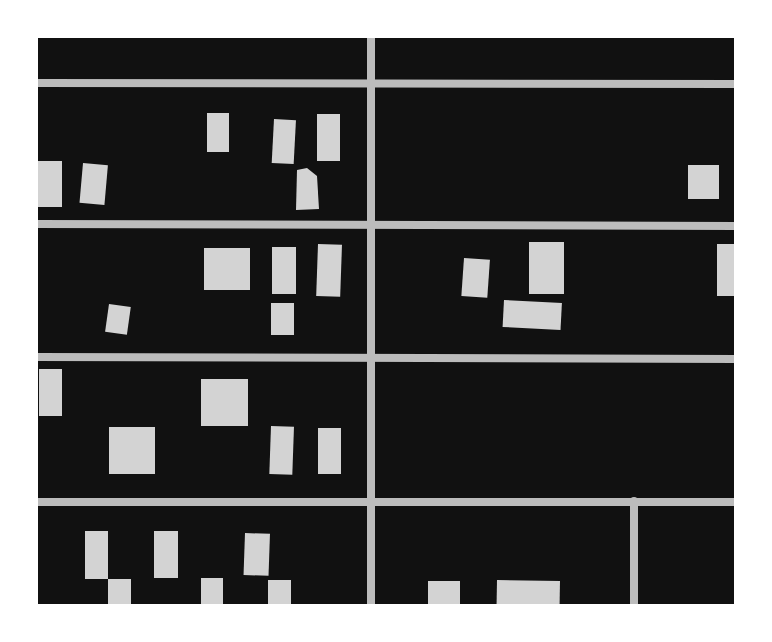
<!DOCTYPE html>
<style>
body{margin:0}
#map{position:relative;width:772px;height:642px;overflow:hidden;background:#111;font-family:Mulish,sans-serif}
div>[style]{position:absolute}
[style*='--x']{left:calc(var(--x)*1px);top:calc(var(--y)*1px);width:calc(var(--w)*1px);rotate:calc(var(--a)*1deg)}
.building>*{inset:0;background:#d3d3d3;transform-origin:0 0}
.minor>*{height:8px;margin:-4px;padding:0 4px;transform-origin:4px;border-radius:4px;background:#bcbcbc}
span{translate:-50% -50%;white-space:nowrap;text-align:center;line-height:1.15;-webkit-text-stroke:7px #fff;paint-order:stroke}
.frame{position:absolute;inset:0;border:38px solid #fff;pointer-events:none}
</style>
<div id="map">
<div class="building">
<div style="left:207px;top:113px;width:22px;height:39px"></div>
<div style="left:317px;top:114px;width:23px;height:47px"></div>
<div style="left:274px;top:119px;width:22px;height:44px;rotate:3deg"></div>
<div style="left:38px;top:161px;width:24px;height:46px"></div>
<div style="left:83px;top:163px;width:25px;height:40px;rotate:5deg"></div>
<div style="left:688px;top:165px;width:31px;height:34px"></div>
<div style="clip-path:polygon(307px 168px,317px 176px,319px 209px,296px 210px,297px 170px)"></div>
<div style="left:529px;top:242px;width:35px;height:52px"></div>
<div style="left:318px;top:244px;width:24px;height:52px;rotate:2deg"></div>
<div style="left:717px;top:244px;width:19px;height:52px"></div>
<div style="left:272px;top:247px;width:24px;height:47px"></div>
<div style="left:204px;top:248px;width:46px;height:42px"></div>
<div style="left:464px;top:258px;width:26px;height:38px;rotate:4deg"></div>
<div style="left:504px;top:300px;width:58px;height:27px;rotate:3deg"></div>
<div style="left:271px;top:303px;width:23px;height:32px"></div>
<div style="left:109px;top:304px;width:22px;height:28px;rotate:8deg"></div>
<div style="left:39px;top:369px;width:23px;height:47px"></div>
<div style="left:248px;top:379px;width:47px;height:47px;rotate:90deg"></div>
<div style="left:271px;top:426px;width:23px;height:48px;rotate:2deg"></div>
<div style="left:109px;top:427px;width:46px;height:47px"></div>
<div style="left:318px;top:428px;width:23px;height:46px"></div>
<div style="left:108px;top:531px;width:48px;height:23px;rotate:90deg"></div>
<div style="left:154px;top:531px;width:24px;height:47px"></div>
<div style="left:245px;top:533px;width:25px;height:42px;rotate:2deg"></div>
<div style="left:201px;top:578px;width:22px;height:28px"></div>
<div style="left:108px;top:579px;width:23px;height:27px"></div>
<div style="left:268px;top:580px;width:23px;height:26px"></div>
<div style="left:497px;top:580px;width:63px;height:26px;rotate:1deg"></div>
<div style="left:428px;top:581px;width:32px;height:25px"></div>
</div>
<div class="minor">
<div style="--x:371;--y:36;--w:570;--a:90"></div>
<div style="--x:36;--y:83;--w:700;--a:0.08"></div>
<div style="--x:36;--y:224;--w:700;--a:0.16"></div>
<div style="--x:36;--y:357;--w:700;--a:0.16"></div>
<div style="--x:634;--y:501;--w:105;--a:90"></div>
<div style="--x:36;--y:502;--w:700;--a:0"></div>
</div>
<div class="frame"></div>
</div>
